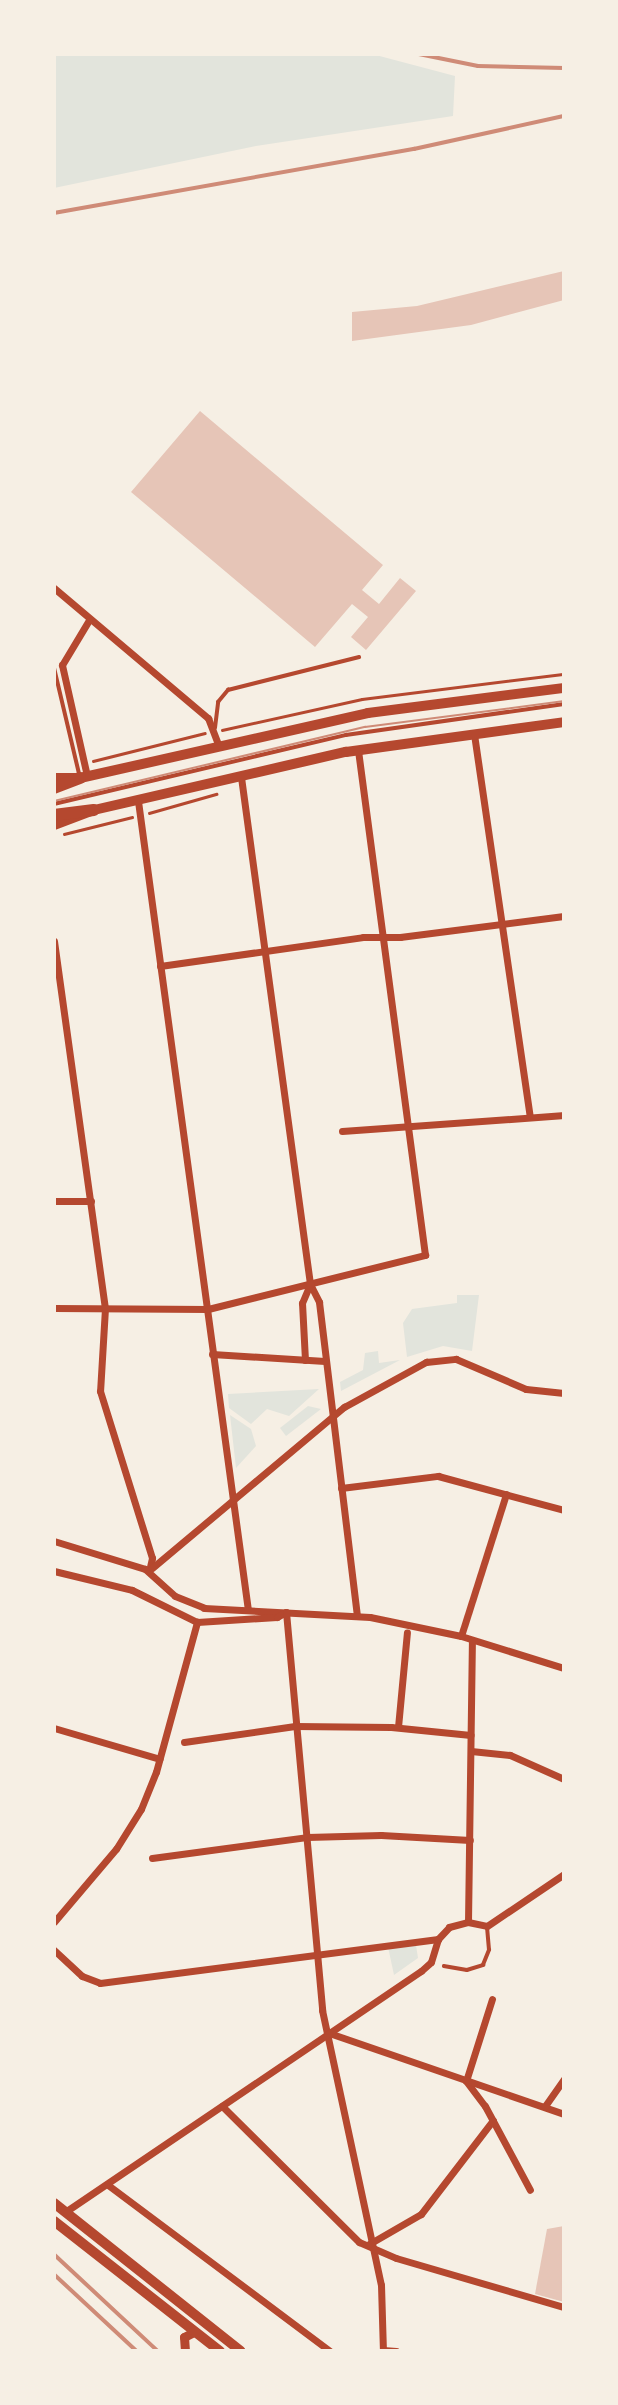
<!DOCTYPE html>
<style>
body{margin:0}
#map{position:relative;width:618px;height:2405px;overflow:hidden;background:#f6efe4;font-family:Cabin,sans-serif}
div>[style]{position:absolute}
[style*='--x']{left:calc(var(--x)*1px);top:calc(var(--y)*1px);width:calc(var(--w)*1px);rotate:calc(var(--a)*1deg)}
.green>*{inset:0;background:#e2e4dc}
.building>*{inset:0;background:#e6c5b7}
.path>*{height:2.5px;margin:-1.25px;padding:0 1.25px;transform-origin:1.25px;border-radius:1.25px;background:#b5482f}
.service>*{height:3.5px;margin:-1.75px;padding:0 1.75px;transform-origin:1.75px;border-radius:1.75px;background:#b5482f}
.minor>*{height:7px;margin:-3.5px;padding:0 3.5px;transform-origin:3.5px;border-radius:3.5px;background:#b5482f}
.tertiary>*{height:9px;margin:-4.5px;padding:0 4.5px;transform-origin:4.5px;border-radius:4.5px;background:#b5482f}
.secondary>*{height:10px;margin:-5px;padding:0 5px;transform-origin:5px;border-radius:5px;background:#b5482f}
.trunk>*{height:12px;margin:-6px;padding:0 6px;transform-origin:6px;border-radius:6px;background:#b5482f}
.tram>*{height:2px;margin:-1px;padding:0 1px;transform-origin:1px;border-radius:1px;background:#cf8b77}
.rail>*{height:3.5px;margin:-1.75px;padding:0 1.75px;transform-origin:1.75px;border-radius:1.75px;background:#cf8b77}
span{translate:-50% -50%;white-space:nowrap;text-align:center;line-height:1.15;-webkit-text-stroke:5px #f6efe4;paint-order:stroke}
.frame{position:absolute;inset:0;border:56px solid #f6efe4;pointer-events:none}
</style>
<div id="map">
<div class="green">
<div style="clip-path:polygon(54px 54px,372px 54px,455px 76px,453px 116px,256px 146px,54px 188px)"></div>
<div style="clip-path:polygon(457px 1295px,479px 1295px,472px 1351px,443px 1346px,407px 1357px,403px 1323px,412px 1309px,457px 1303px)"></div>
<div style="clip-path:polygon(378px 1351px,379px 1363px,400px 1360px,341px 1391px,340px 1382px,363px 1370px,365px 1353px)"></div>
<div style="clip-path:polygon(319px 1389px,289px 1416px,267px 1409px,251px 1424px,229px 1408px,228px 1394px)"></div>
<div style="clip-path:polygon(308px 1406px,321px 1409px,286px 1436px,280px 1428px)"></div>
<div style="clip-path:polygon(230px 1415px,251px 1429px,256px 1446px,236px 1468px)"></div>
<div style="clip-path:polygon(416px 1945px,418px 1958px,394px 1975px,388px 1947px)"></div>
</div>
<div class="building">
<div style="clip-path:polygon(564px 271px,564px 300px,471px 325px,352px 341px,352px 312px,417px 306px)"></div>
<div style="clip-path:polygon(200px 411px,383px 565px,362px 590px,379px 604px,400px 578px,416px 591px,366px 650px,351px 637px,368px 617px,352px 604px,315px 647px,131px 492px)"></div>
<div style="clip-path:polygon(564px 2226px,564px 2302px,535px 2294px,547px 2229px)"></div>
</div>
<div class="path">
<div style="--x:222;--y:730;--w:143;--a:-12.5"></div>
<div style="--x:362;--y:699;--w:204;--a:-7.1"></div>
<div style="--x:93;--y:761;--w:115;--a:-14"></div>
<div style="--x:149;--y:813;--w:70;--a:-15.8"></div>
<div style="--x:64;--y:834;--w:70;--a:-14"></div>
</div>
<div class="service">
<div style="--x:54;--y:666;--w:113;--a:76.7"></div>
<div style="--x:215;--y:728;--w:26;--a:-83"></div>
<div style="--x:218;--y:702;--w:16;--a:-50"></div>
<div style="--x:228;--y:690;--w:135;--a:-14.1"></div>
<div style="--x:54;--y:804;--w:300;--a:-13.3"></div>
<div style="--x:346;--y:735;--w:220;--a:-8.1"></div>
<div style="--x:444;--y:1966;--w:23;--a:10"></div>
<div style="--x:467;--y:1970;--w:17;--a:-17"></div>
<div style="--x:483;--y:1965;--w:16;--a:-68"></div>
<div style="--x:489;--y:1950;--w:22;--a:-95"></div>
</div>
<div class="minor">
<div style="--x:54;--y:588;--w:202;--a:40.2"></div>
<div style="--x:208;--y:718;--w:31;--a:69"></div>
<div style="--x:474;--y:734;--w:387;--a:81.7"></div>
<div style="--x:87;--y:776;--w:114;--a:-102.7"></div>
<div style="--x:62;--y:665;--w:52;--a:-59"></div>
<div style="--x:241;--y:777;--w:512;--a:82.25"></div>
<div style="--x:310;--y:1284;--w:20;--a:63"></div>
<div style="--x:319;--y:1302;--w:315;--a:83.1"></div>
<div style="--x:138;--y:801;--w:816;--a:82.26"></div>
<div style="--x:54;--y:941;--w:371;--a:82.1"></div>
<div style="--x:105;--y:1308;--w:83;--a:93.4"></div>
<div style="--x:100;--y:1391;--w:175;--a:72.7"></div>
<div style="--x:152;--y:1558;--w:13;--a:103"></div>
<div style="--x:160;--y:966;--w:205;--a:-8.1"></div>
<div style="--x:363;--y:937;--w:37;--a:0"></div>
<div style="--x:400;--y:937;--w:165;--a:-7.3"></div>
<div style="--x:342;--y:1131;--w:223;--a:-4.1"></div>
<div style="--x:54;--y:1201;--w:37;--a:0"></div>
<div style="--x:54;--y:1308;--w:154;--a:0.4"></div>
<div style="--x:208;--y:1309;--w:224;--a:-14"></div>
<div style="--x:425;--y:1255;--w:509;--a:-97.56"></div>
<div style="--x:212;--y:1354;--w:113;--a:3.5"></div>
<div style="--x:305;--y:1360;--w:57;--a:-93"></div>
<div style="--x:302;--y:1303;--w:21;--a:-67"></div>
<div style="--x:341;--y:1488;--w:98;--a:-7.1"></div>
<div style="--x:438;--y:1476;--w:131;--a:15.1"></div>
<div style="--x:54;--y:1541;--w:95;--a:17.1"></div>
<div style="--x:145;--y:1569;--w:40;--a:42"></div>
<div style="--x:175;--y:1596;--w:31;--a:22"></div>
<div style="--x:204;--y:1608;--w:166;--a:3.1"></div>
<div style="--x:370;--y:1617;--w:93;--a:11.8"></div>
<div style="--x:461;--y:1636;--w:108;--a:17.3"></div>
<div style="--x:152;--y:1568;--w:251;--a:-40"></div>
<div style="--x:344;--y:1407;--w:94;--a:-28.8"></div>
<div style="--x:426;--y:1362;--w:30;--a:-6"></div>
<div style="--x:456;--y:1359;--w:76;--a:23.2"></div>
<div style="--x:526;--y:1389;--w:38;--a:6"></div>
<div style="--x:54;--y:1571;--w:80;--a:13.7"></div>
<div style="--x:132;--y:1590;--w:72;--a:26.2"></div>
<div style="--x:197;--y:1622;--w:80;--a:-3.6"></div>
<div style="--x:277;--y:1617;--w:10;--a:-29"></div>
<div style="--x:286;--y:1612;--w:400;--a:84.8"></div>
<div style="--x:322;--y:2010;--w:281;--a:77.9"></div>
<div style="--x:381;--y:2285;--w:66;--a:88.3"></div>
<div style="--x:461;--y:1636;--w:149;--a:-72.4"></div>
<div style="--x:398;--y:1727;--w:95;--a:-84.6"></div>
<div style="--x:54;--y:1728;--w:110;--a:16.3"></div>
<div style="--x:184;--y:1742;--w:112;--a:-8.2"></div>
<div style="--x:295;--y:1726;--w:96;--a:0.6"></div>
<div style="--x:391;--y:1727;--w:80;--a:5.7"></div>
<div style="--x:471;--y:1751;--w:39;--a:6"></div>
<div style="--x:510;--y:1755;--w:59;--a:24"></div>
<div style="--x:152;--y:1858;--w:156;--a:-7.7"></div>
<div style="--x:307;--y:1837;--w:74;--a:-1.5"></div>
<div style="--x:381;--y:1835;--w:89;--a:3.2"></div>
<div style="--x:54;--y:1922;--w:96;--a:-49.7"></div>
<div style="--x:116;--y:1849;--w:47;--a:-58"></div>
<div style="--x:141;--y:1809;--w:40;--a:-68"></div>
<div style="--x:156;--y:1772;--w:156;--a:-74.7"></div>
<div style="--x:468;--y:1922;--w:282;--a:-89.2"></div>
<div style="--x:54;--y:1950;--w:38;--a:43"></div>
<div style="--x:82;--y:1976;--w:19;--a:21"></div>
<div style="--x:100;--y:1983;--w:341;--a:-7.4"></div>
<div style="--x:492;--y:1999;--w:86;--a:107.6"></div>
<div style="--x:466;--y:2081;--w:31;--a:53"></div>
<div style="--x:485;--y:2106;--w:95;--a:61.8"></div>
<div style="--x:329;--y:2033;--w:249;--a:19"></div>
<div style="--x:222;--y:2106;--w:193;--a:44.8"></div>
<div style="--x:359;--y:2242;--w:40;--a:23.4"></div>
<div style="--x:396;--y:2258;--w:175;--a:16.3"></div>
<div style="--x:545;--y:2106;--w:33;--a:-55"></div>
<div style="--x:108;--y:2185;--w:277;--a:36.8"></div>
<div style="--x:65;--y:2212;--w:430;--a:-34.1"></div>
<div style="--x:421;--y:1971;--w:13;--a:-42"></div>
<div style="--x:431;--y:1962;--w:24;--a:-73"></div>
<div style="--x:438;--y:1939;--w:16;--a:-47"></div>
<div style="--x:449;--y:1927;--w:20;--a:-15"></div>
<div style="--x:468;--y:1922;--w:19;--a:12"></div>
<div style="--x:487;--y:1926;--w:93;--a:-34"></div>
<div style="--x:369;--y:2244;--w:60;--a:-30"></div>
<div style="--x:421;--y:2214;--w:118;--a:-52.5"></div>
<div style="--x:383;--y:2350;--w:13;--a:4"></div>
</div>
<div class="tertiary">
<div style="--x:185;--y:2351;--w:14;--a:-94"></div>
<div style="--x:184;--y:2337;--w:11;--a:-27"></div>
</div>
<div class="secondary">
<div style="--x:54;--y:778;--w:26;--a:0"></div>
<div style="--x:80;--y:778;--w:295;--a:-12.7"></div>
<div style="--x:368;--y:713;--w:198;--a:-7.3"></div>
<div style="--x:54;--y:825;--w:43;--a:-20.6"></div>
<div style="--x:94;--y:810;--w:259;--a:-13"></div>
<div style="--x:346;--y:752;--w:220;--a:-7.8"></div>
<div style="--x:54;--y:2203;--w:238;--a:38.4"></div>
<div style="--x:54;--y:2221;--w:211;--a:38.1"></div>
</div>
<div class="trunk">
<div style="--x:54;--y:788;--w:28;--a:-21"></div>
<div style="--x:54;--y:815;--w:40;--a:-7.1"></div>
</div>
<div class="tram">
<div style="--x:54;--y:801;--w:320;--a:-13.4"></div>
<div style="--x:365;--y:727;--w:201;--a:-7.4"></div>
</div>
<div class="rail">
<div style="--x:419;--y:54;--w:60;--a:11.5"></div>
<div style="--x:478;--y:66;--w:86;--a:1.3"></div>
<div style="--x:54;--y:213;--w:366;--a:-10.1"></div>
<div style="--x:414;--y:149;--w:154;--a:-12.4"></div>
<div style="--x:54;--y:2254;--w:142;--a:43"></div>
<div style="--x:54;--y:2274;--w:113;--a:42.9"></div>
</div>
<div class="frame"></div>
</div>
